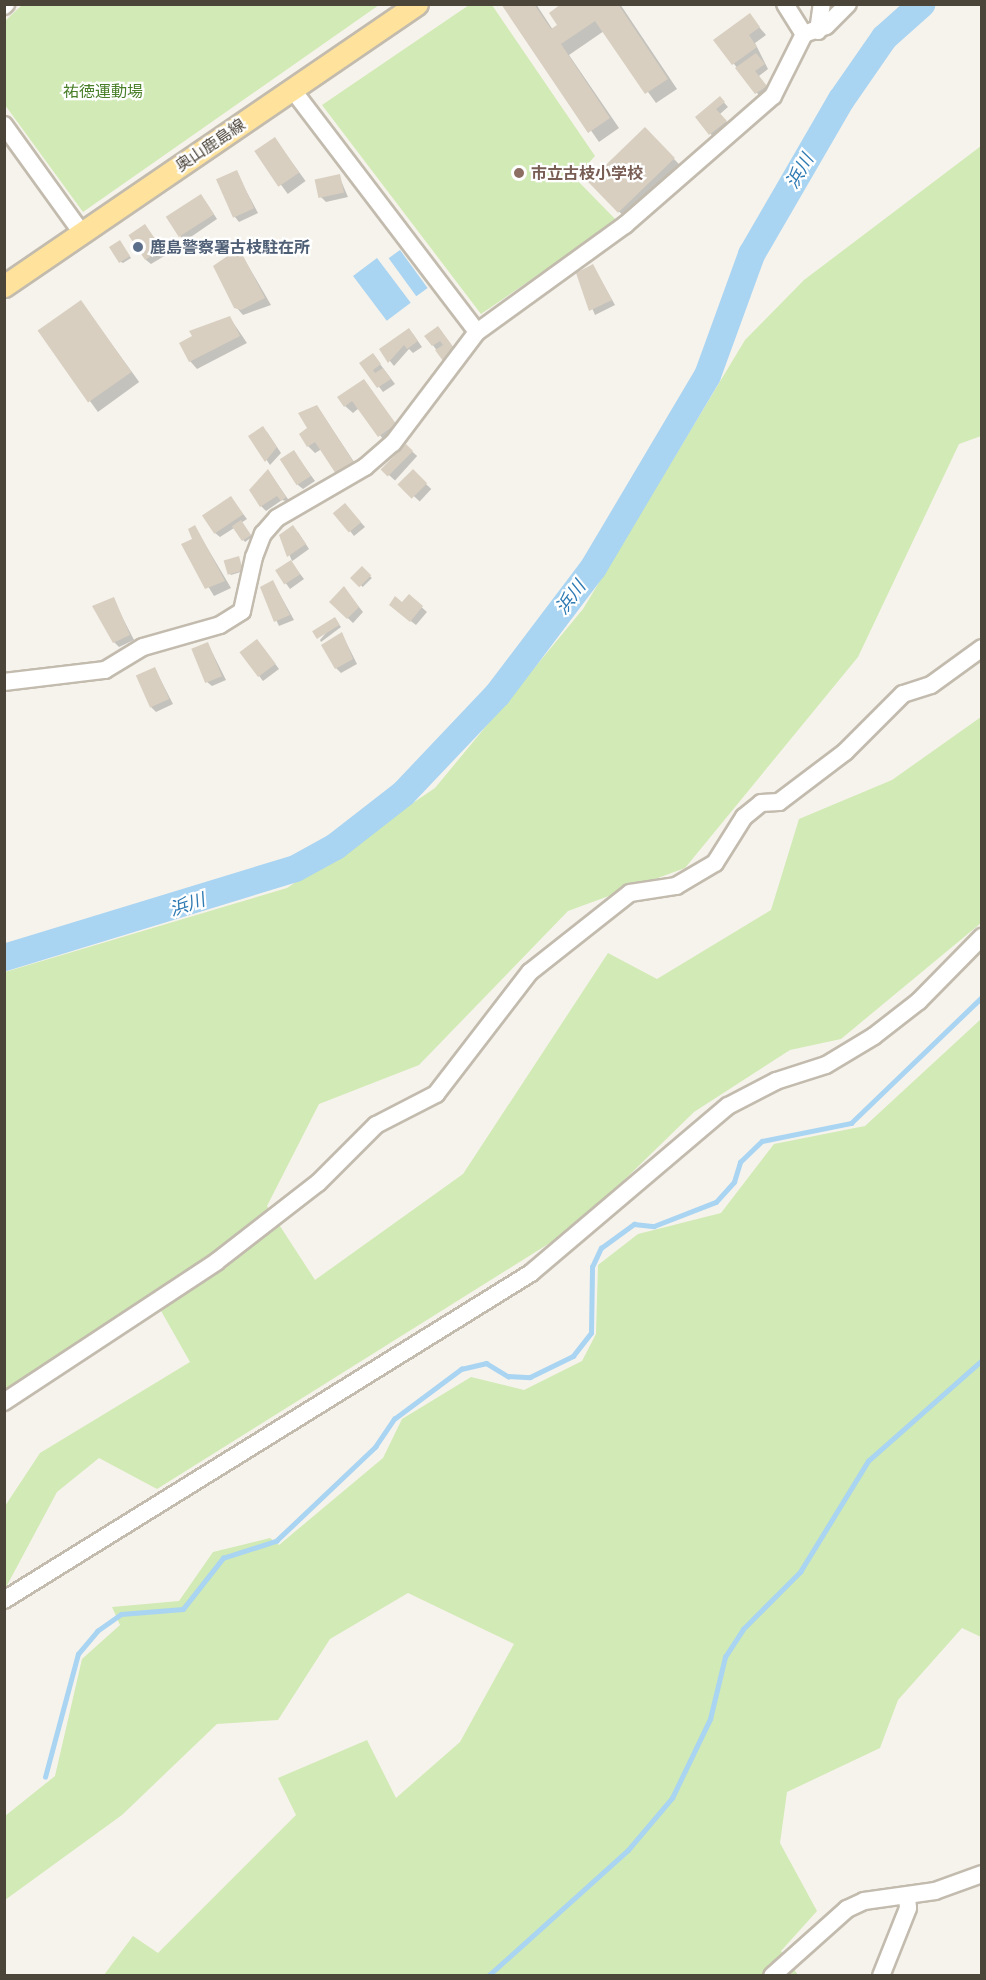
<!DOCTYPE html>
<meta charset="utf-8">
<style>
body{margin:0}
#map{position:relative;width:986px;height:1980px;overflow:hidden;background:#f6f3ec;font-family:"Open Sans","Noto Sans JP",sans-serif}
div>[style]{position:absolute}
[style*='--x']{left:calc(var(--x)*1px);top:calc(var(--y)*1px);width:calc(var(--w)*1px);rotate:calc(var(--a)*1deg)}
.green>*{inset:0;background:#d2eab5}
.water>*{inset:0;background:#a9d4f2;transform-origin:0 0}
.shadow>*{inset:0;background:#0003;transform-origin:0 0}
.stream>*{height:4.5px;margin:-2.25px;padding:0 2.25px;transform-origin:2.25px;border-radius:2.25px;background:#a9d4f2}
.river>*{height:27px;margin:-13.5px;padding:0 13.5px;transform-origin:13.5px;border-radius:13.5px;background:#a9d4f2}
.building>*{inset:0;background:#d8cfc1;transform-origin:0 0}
.roads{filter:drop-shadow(2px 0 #c2bbae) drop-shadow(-2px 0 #c2bbae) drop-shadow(0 2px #c2bbae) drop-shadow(0 -2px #c2bbae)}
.minor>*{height:16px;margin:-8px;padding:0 8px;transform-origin:8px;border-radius:8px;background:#fff}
.major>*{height:21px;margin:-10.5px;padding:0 10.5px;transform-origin:10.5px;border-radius:10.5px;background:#ffe39c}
.dots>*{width:16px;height:16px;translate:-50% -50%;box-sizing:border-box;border:3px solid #fff;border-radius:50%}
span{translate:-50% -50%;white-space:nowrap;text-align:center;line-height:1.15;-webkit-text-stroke:4.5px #fff;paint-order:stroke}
.park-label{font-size:16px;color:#4a7f2a}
.street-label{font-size:16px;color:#4b4439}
.education-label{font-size:16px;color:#785e54;font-weight:700}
.left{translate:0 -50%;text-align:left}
.service-label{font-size:16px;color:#4e5e75;font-weight:700}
.water-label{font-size:18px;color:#2e7ab2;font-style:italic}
.frame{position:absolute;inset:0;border:6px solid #4b4439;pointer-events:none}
</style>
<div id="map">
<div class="green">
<div style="clip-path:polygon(22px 5px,22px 4px,379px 5px,83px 212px,5px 105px,5px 21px)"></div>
<div style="clip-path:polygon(469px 5px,492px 5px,595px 156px,575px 178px,617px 221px,481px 314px,322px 105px)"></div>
<div style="clip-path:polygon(981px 146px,981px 436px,959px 444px,858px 657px,685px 868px,568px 911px,419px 1065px,319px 1104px,267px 1206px,315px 1280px,463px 1174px,608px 953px,657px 979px,771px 910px,799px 819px,892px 780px,981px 717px,981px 923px,841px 1039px,790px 1050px,694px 1112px,577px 1226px,157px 1489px,99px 1458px,57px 1492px,5px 1589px,5px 1506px,40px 1453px,190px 1362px,152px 1295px,5px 1410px,5px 972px,287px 888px,435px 788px,583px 609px,745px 340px,804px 280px)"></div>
<div style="clip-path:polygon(981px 1019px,981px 1637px,962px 1628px,898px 1700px,880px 1748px,787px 1792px,780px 1843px,817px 1911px,781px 1951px,798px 1975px,104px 1975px,133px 1936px,158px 1953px,296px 1815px,278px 1778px,367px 1740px,396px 1798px,460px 1742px,514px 1644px,408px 1593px,330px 1639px,278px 1720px,217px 1724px,122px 1815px,5px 1900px,5px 1816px,55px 1776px,82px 1659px,120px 1625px,112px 1607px,179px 1601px,213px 1552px,270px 1538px,279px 1545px,383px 1458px,402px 1419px,471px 1377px,524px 1390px,582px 1361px,596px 1334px,598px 1265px,638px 1234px,721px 1213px,774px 1144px,865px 1126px)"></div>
</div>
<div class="water">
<div style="left:400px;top:250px;width:47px;height:14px;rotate:54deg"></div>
<div style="left:377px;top:258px;width:56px;height:30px;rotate:53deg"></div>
</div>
<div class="shadow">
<div style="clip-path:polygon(503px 4px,536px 4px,553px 30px,559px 26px,564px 4px,620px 4px,677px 89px,656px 103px,604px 31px,569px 55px,619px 128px,599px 142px)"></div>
<div style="clip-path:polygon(749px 15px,766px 35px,755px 43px,768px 69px,759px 76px,770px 91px,761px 98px,715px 40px)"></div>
<div style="clip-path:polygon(720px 98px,728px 107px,720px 114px,730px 126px,715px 139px,697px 118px)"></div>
<div style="left:645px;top:129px;width:55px;height:76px;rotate:46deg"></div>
<div style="left:275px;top:139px;width:52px;height:22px;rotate:54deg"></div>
<div style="clip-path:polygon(236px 172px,258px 213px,239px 222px,235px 217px)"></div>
<div style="clip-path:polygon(339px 176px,348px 197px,326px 202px,321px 197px)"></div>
<div style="clip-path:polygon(205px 201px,217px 219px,185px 241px,180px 236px)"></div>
<div style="clip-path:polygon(145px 226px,166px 255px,151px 264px,146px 260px)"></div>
<div style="clip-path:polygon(121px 244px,131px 258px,123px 263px,121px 262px)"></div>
<div style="clip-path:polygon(239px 250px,271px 305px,243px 315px,236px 307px)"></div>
<div style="clip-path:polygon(593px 266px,615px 305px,595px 315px,578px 274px)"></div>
<div style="left:81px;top:302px;width:99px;height:51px;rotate:54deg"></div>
<div style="clip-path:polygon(230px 318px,247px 343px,197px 369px,190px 361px,194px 337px)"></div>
<div style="left:438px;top:327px;width:36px;height:15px;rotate:53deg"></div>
<div style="clip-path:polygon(413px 334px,422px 347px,413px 353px,409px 349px,394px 366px,381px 350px)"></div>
<div style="clip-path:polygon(377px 360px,395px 384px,383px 392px,361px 363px)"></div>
<div style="clip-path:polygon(363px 381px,402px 432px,386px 443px,359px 408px,353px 413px,345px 406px)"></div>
<div style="clip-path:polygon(317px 406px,360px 471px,344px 481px,322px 449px,315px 453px,308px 446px)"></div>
<div style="clip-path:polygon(267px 432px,281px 453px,270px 465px,250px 436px)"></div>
<div style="left:406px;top:446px;width:15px;height:33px;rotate:42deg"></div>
<div style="clip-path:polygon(294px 452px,315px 481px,303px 489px,298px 485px)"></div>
<div style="left:413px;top:472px;width:25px;height:17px;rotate:43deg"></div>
<div style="clip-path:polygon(272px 476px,290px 502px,282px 500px,266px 511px,261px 506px)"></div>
<div style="clip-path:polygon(231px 498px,247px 519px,241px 523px,252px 537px,245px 542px,234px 528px,220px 537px,215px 533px)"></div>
<div style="clip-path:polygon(349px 509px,365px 527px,354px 536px,350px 531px)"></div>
<div style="clip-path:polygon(195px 527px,231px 588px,214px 596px,183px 545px,194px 540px)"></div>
<div style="clip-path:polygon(298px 532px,309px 549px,291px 562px,304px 579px,290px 589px,277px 571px,292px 561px,281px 535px)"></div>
<div style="clip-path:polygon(238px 558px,244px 571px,231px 575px,229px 573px)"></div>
<div style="left:362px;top:568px;width:14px;height:13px;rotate:45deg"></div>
<div style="clip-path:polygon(273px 582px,294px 620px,279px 626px,261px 588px)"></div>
<div style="clip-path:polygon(344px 588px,363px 612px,353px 623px,331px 602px)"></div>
<div style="clip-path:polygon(409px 596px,427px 612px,416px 625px,395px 609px)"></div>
<div style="clip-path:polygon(113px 599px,134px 640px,119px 647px,114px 642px)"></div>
<div style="clip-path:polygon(336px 621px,341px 627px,321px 642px,320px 640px)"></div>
<div style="clip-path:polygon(342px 634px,357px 664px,341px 673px,336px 668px)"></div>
<div style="clip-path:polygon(208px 644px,226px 680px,212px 686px,207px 682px)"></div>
<div style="clip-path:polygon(261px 645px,279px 669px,263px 681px,241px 652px)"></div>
<div style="clip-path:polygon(155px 669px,173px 704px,156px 712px,151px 707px)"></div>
</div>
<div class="stream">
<div style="--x:45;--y:1777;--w:127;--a:-75"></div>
<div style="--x:78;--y:1654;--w:30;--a:-50"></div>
<div style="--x:97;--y:1631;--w:29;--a:-35"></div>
<div style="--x:121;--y:1614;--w:62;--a:-4.6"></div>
<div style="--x:183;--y:1609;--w:65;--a:-51.9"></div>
<div style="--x:223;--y:1558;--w:56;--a:-17.8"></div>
<div style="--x:276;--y:1541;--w:137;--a:-43.5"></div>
<div style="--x:375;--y:1447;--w:34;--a:-56"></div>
<div style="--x:394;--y:1419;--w:84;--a:-36.7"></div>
<div style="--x:461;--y:1369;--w:26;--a:-13"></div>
<div style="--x:486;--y:1363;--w:26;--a:31"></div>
<div style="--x:508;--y:1376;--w:22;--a:3"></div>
<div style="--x:530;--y:1377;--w:48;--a:-26"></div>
<div style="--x:573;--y:1356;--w:29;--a:-52"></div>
<div style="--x:591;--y:1333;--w:66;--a:-89.1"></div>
<div style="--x:592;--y:1267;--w:21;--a:-65"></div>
<div style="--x:601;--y:1248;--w:41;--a:-36"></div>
<div style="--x:634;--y:1224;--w:20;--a:6"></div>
<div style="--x:654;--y:1226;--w:66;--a:-21.2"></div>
<div style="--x:716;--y:1202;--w:27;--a:-48"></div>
<div style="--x:734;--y:1182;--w:21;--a:-73"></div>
<div style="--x:740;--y:1162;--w:30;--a:-44"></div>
<div style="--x:762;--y:1141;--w:91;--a:-11.4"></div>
<div style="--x:851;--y:1123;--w:182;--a:-43.9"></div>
<div style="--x:488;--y:1976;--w:188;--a:-42"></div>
<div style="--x:628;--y:1850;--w:68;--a:-49.8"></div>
<div style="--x:672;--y:1798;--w:88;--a:-64.3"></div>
<div style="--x:710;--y:1719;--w:64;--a:-76.4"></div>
<div style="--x:725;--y:1657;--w:33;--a:-57"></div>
<div style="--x:743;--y:1629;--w:81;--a:-45"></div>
<div style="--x:800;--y:1572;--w:130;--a:-58.5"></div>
<div style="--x:868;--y:1461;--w:152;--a:-41.5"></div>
</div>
<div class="river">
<div style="--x:4;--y:957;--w:304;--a:-17"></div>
<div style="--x:295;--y:868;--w:46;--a:-28.8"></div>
<div style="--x:335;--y:846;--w:86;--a:-37.9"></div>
<div style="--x:403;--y:793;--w:137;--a:-46.5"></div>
<div style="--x:497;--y:694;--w:159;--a:-52.9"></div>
<div style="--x:593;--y:567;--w:223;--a:-59.3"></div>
<div style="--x:707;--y:375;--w:129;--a:-70"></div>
<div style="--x:751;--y:254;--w:179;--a:-59.9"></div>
<div style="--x:841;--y:99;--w:75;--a:-55.3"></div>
<div style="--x:884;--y:37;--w:50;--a:-41.7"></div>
</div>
<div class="building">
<div style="clip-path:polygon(501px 4px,534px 4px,551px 29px,557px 25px,549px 13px,561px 4px,618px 4px,668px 79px,645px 94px,595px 21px,561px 44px,610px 118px,588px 133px)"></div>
<div style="clip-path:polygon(750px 13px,760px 27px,749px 35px,757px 47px,732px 65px,713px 40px)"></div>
<div style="clip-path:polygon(756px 53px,765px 64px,755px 71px,767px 86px,755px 94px,735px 68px)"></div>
<div style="clip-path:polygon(720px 96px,725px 102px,716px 109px,727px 121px,709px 135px,695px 117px)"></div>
<div style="left:645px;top:127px;width:43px;height:79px;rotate:46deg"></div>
<div style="left:275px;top:137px;width:43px;height:25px;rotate:56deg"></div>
<div style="left:237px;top:170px;width:42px;height:23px;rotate:66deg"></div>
<div style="left:340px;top:174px;width:19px;height:26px;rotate:78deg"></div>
<div style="left:201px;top:194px;width:24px;height:42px;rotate:57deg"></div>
<div style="left:145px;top:224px;width:30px;height:20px;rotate:56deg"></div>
<div style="left:120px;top:240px;width:19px;height:13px;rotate:58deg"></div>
<div style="clip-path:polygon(239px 248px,265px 298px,241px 310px,234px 308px,213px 266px)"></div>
<div style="clip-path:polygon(593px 264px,612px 300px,589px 311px,576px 273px)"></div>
<div style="left:81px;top:300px;width:88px;height:53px;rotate:55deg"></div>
<div style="clip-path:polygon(230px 316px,240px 336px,189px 362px,179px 343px,192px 336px,189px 331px)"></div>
<div style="clip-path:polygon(438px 326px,456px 351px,443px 361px,435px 350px,443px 345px,440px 341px,432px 346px,424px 336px)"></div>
<div style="clip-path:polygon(409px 328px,418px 341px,407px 349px,404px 345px,388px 363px,379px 349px)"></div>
<div style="clip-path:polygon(373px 353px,381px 364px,373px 370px,375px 373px,383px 368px,391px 379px,377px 388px,359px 363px)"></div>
<div style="clip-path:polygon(364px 379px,396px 424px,378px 437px,352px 401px,344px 407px,337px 397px)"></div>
<div style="clip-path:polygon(317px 405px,354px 463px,336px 474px,315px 442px,307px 447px,299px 434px,307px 428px,298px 413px)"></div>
<div style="clip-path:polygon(263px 426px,277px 447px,265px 462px,248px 436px)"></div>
<div style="left:406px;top:444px;width:10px;height:36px;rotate:45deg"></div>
<div style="left:294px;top:450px;width:31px;height:17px;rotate:57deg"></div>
<div style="clip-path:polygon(268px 469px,286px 497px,281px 501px,277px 496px,260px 507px,249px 490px)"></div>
<div style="left:413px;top:469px;width:20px;height:22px;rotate:45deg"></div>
<div style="left:231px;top:496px;width:22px;height:35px;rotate:56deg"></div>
<div style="left:345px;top:503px;width:25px;height:16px;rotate:50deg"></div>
<div style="left:241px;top:520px;width:18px;height:11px;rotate:56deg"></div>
<div style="clip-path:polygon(195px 525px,225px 581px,205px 589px,181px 544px,192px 539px,188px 529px)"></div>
<div style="clip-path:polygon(293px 525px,306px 544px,287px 557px,279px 535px)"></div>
<div style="left:239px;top:556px;width:15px;height:16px;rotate:74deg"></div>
<div style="left:291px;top:560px;width:17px;height:19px;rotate:57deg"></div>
<div style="left:362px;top:566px;width:13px;height:17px;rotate:45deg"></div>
<div style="clip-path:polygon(273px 580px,290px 615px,274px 622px,260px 587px)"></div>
<div style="clip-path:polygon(344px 586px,359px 607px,347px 619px,329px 602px)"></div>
<div style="clip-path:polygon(409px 594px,423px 606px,410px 622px,389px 605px,395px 596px,402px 602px)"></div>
<div style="clip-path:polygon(114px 597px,130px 635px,113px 643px,92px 606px)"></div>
<div style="left:335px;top:617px;width:9px;height:27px;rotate:58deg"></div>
<div style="clip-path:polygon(342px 632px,353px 659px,335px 669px,321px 645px)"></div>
<div style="left:257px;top:639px;width:31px;height:22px;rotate:53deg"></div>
<div style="left:208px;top:642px;width:37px;height:18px;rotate:68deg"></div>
<div style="left:155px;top:667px;width:35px;height:21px;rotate:66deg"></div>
</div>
<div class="roads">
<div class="minor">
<div style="--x:785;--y:4;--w:36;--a:58"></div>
<div style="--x:4;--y:6;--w:3;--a:-45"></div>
<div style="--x:818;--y:31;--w:27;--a:-82"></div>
<div style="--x:804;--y:34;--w:23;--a:-20"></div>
<div style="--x:826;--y:26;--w:31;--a:-45"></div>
<div style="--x:292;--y:89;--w:305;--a:52.7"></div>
<div style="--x:4;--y:125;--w:133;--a:54.2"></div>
<div style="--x:4;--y:682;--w:102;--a:-6.8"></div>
<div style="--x:105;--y:670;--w:44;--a:-31.2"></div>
<div style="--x:143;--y:647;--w:80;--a:-15.9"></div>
<div style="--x:220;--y:625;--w:26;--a:-32"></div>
<div style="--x:242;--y:611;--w:55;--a:-77.5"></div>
<div style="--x:254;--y:557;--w:25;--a:-69"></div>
<div style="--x:263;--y:534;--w:21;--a:-49"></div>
<div style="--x:277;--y:518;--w:102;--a:-30.1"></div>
<div style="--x:365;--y:467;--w:37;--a:-41"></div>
<div style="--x:393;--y:443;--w:139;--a:-52.9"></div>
<div style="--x:477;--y:332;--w:183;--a:-35.9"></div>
<div style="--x:625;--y:225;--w:196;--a:-41.1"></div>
<div style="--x:773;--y:96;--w:69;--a:-63.4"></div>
<div style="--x:4;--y:1402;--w:254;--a:-33.4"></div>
<div style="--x:216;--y:1262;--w:129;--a:-37.8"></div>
<div style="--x:318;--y:1183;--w:82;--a:-45"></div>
<div style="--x:376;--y:1125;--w:68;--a:-27.3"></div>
<div style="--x:436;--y:1094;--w:154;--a:-52.4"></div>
<div style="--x:530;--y:972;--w:127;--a:-38.3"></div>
<div style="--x:630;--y:893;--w:47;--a:-8.7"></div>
<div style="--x:676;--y:886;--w:45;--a:-30.5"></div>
<div style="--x:715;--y:863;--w:54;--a:-57.8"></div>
<div style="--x:744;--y:817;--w:22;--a:-39"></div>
<div style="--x:761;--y:803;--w:18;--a:-3"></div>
<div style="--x:779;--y:802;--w:83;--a:-37.1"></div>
<div style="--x:845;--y:752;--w:82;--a:-45"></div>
<div style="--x:903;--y:694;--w:29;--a:-18"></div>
<div style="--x:931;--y:685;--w:63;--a:-36"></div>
<div style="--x:4;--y:1600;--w:620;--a:-31.82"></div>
<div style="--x:531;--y:1273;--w:258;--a:-40.3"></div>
<div style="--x:728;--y:1106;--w:54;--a:-27.5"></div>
<div style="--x:776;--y:1081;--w:52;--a:-17.7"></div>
<div style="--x:826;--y:1065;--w:56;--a:-31.1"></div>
<div style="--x:874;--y:1036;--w:57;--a:-37.9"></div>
<div style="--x:919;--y:1001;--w:90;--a:-45.5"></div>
<div style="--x:772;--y:1976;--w:101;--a:-41.8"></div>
<div style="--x:847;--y:1909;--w:19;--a:-25"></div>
<div style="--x:864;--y:1901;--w:72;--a:-8"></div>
<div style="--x:935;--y:1891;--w:50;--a:-19.9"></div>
<div style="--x:881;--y:1976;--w:73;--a:-68.3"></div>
<div style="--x:908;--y:1908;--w:12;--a:-95"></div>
</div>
<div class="major">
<div style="--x:4;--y:286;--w:500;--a:-34.33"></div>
</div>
</div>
<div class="dots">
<div style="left:519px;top:173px;background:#8d6e63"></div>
<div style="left:138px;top:247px;background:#5c6f8a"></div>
</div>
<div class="park-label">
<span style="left:103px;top:91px">祐徳運動場</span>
</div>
<div class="street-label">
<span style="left:210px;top:145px;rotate:-34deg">奥山鹿島線</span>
</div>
<div class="education-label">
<span class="left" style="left:531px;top:173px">市立古枝小学校</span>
</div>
<div class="service-label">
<span class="left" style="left:150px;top:247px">鹿島警察署古枝駐在所</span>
</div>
<div class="water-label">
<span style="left:799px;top:171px;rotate:-60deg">浜川</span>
<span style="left:570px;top:597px;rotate:-53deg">浜川</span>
<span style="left:187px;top:904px;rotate:-18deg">浜川</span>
</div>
<div class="frame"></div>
</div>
